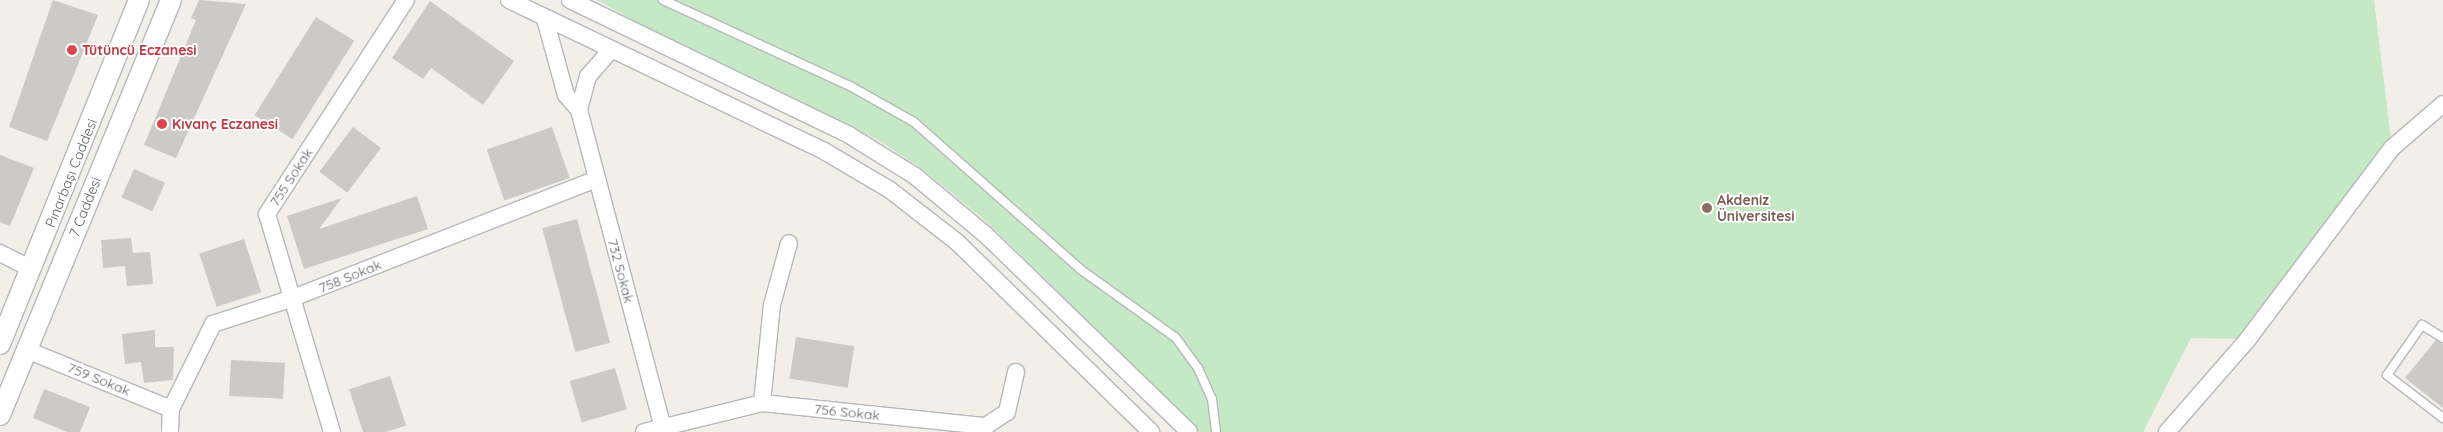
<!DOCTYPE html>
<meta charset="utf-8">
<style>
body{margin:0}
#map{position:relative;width:2443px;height:432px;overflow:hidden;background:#f1efe8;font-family:Quicksand,sans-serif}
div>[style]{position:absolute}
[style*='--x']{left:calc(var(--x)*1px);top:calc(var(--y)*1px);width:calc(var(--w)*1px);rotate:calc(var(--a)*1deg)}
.green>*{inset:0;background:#c5e8c5}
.building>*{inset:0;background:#cccac5;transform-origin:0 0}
.roads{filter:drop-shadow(1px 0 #b5b8bc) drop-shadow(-1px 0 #b5b8bc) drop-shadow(0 1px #b5b8bc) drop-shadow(0 -1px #b5b8bc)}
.service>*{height:8px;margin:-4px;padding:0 4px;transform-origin:4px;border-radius:4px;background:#fff}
.minor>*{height:16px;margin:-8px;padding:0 8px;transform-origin:8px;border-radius:8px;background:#fff}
.tertiary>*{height:20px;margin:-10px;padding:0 10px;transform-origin:10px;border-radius:10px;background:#fff}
.dots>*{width:14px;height:14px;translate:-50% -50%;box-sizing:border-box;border:2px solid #fff;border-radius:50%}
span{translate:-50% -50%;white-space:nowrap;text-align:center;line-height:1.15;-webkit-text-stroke:4px #fff;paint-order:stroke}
.health-label{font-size:14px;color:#be3a42;font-weight:700}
.left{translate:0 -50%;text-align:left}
.street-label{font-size:14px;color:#5f6368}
.education-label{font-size:14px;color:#785e54;font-weight:700}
</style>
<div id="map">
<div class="green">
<div style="clip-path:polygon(597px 0,2374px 0,2392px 148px,2248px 339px,2191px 338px,2143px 432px,1200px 432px,987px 222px,921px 168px,878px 140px,654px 32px)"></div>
</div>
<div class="building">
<div style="clip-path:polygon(53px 0,98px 15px,47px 141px,9px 127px)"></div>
<div style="clip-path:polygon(199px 0,246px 4px,176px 158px,144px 145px,196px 20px,191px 18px)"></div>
<div style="clip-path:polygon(430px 1px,514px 61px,483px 105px,431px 68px,423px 79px,392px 58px)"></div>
<div style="left:316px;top:17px;width:45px;height:116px;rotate:32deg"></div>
<div style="left:353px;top:127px;width:35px;height:56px;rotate:37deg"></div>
<div style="left:552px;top:127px;width:54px;height:69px;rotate:71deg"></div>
<div style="clip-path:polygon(0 155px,34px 168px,10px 226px,0 222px)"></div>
<div style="left:134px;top:169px;width:34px;height:31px;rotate:24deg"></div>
<div style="clip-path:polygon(417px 196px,428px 229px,304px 269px,287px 216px,342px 198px,319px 229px)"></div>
<div style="left:577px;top:219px;width:128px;height:36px;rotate:75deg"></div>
<div style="clip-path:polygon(131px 238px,133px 253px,150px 252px,153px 284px,127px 286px,125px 266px,103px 268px,101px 240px)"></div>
<div style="left:244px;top:239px;width:56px;height:47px;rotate:72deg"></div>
<div style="clip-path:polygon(155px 330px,155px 347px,174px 347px,173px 380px,144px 383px,141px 362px,125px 364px,122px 334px)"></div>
<div style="left:796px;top:337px;width:59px;height:42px;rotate:9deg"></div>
<div style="clip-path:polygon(2436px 340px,2443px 344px,2443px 408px,2405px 378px)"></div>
<div style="left:231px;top:360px;width:54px;height:36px;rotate:3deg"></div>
<div style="left:615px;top:368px;width:43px;height:47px;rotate:74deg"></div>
<div style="left:390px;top:376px;width:52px;height:43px;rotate:72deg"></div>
<div style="clip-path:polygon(44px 389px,90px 407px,80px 432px,67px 432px,33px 418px)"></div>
</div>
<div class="roads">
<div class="service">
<div style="--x:663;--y:0;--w:206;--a:24.7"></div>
<div style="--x:850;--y:86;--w:73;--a:29.4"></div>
<div style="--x:914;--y:122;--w:222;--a:41.5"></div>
<div style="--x:1080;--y:269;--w:118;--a:35.7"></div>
<div style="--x:1176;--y:338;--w:37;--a:54"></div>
<div style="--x:1198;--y:368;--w:34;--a:66"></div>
<div style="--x:1212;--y:399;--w:33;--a:83"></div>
<div style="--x:2443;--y:338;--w:25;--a:-148"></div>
<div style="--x:2422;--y:325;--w:61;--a:125"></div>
<div style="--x:2387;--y:375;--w:71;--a:37.5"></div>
</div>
<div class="minor">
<div style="--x:509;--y:0;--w:349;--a:25.6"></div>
<div style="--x:824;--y:151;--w:77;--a:30.6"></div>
<div style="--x:890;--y:190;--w:85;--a:37.8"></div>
<div style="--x:957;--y:242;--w:272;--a:44.4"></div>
<div style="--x:570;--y:0;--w:310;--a:25.8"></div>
<div style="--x:849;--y:135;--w:78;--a:31.8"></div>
<div style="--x:915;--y:176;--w:94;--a:39.8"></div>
<div style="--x:987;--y:236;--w:281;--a:44.1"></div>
<div style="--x:545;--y:19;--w:79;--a:74.6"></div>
<div style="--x:566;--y:95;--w:20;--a:49"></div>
<div style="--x:610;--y:51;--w:33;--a:131"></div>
<div style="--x:588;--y:76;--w:35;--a:105"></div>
<div style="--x:579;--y:110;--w:333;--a:75.2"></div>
<div style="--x:0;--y:253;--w:36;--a:27"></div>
<div style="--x:27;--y:350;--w:156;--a:22.3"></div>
<div style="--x:762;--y:403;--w:99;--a:-84.2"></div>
<div style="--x:772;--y:305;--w:64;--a:-74.7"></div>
<div style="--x:170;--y:432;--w:23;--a:-88"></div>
<div style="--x:171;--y:409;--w:95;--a:-63.7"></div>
<div style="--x:213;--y:324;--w:84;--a:-18"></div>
<div style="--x:293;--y:298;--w:326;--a:-21.4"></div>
<div style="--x:332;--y:432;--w:227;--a:-106.6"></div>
<div style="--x:267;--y:214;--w:255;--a:-57"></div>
<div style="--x:644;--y:432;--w:122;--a:-13.8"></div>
<div style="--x:762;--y:403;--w:225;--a:5.9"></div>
<div style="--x:986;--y:426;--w:25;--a:-34"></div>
<div style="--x:1007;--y:412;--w:41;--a:-77.3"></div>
<div style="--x:2167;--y:432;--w:123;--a:-48.9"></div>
<div style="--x:2248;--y:339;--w:239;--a:-53"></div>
<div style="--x:2392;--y:148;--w:67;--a:-40.8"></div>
</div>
<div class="tertiary">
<div style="--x:0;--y:344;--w:371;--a:-68"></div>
<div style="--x:0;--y:415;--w:449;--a:-67.6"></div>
</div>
</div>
<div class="dots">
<div style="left:72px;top:50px;background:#e0444e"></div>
<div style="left:162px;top:124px;background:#e0444e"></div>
<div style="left:1707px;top:208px;background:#8d6e63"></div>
</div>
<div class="health-label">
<span class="left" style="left:82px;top:50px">Tütüncü Eczanesi</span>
<span class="left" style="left:172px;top:124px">Kıvanç Eczanesi</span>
</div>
<div class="street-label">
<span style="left:71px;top:173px;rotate:-68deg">Pınarbaşı Caddesi</span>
<span style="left:291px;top:177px;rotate:-57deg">755 Sokak</span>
<span style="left:85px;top:207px;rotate:-68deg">7 Caddesi</span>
<span style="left:621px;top:271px;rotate:75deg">732 Sokak</span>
<span style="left:350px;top:276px;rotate:-22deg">758 Sokak</span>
<span style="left:99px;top:379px;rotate:22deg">759 Sokak</span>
<span style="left:847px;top:412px;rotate:6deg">756 Sokak</span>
</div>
<div class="education-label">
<span class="left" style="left:1717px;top:208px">Akdeniz<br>Üniversitesi</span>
</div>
</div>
